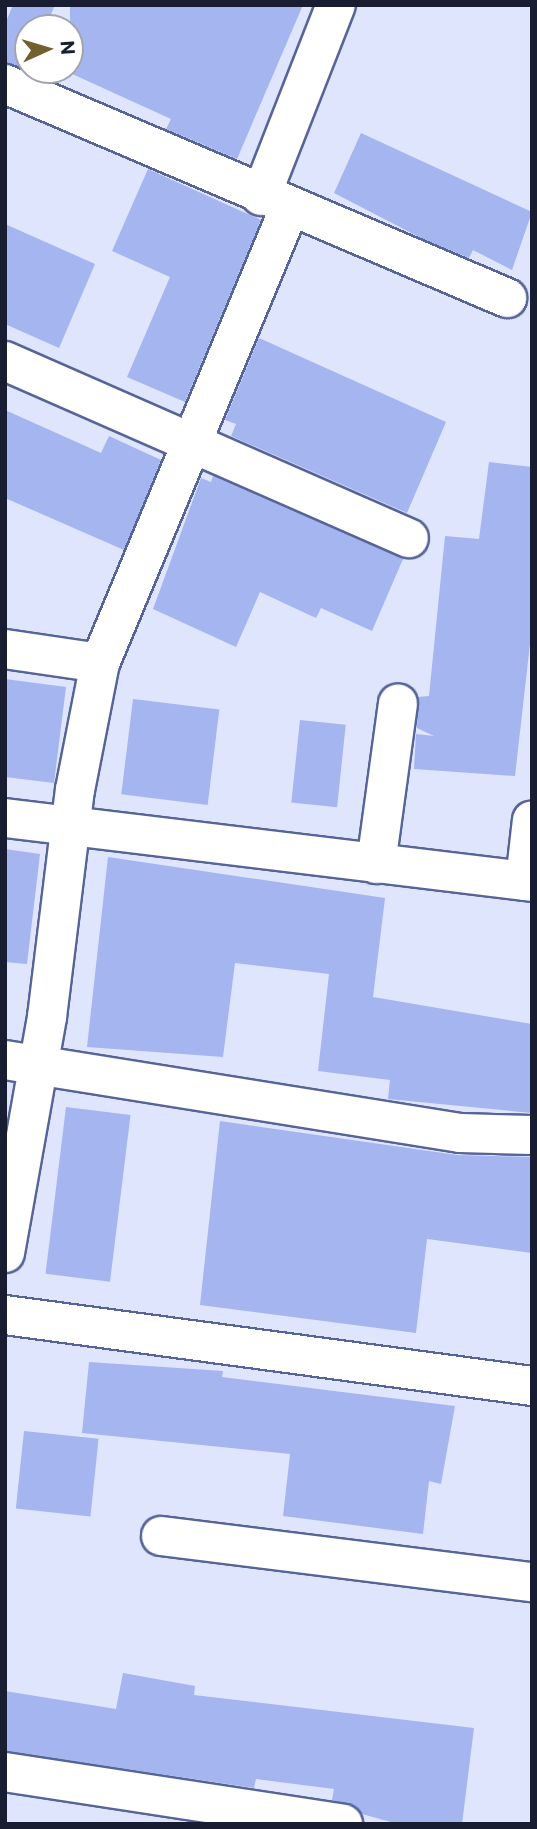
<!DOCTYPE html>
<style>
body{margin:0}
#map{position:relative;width:537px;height:1829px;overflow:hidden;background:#dee5fd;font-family:Commissioner,sans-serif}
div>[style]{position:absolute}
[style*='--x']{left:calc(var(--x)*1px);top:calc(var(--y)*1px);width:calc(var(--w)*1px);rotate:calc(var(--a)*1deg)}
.building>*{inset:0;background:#a5b5ef;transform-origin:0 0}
.roads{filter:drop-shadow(2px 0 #576498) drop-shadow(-2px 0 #576498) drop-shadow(0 2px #576498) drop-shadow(0 -2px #576498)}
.street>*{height:38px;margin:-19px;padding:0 19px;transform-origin:19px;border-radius:19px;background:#fff}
span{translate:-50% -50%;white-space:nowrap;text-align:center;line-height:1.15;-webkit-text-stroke:7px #fff;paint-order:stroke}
.frame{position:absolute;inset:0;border:7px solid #181d32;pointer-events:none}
.north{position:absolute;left:14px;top:14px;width:70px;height:70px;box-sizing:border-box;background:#fff;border:2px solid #a3a5ad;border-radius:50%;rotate:86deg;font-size:19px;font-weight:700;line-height:28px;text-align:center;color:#181d32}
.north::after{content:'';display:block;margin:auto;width:24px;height:32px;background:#71612f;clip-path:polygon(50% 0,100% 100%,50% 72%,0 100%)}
</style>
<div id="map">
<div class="building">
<div style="clip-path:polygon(13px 5px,55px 5px,45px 28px,28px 28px,27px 70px,5px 63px,5px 24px)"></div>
<div style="clip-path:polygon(70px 5px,303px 5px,237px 159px,166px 129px,171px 119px,70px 73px)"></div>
<div style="clip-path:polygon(361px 133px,532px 212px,512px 270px,473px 250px,469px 258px,421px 238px,334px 193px)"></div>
<div style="clip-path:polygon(148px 169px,261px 220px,185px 402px,127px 377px,170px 277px,112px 251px)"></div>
<div style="clip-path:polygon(5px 224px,95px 264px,59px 348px,5px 324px)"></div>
<div style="clip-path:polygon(259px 338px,446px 422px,407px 513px,231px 436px,236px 424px,225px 420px)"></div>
<div style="clip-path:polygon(5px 410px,101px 453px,109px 436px,161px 460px,124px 550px,5px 498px)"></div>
<div style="clip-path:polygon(489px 462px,532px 467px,532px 626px,515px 776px,414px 769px,416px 734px,434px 736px,417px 728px,418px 697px,429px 696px,445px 536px,479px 539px)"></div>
<div style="clip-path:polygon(213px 476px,403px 559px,372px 631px,321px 608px,316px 618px,260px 592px,236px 647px,153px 609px,201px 478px,211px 482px)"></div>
<div style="clip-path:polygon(5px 679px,66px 687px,54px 783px,5px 777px)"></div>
<div style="left:133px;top:699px;width:87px;height:96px;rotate:7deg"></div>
<div style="left:300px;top:720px;width:46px;height:83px;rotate:6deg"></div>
<div style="clip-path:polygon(5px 849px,40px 854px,27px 964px,5px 962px)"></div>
<div style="clip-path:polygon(108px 857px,385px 898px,373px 997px,532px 1024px,532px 1113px,388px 1099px,390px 1080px,318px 1071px,329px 974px,235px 963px,223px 1057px,87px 1047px)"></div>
<div style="left:66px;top:1107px;width:65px;height:168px;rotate:7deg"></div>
<div style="clip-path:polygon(220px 1121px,457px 1155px,532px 1157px,532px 1253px,427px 1239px,416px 1333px,200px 1305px)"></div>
<div style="clip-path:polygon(89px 1362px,223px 1371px,222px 1377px,455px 1406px,441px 1484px,429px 1481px,423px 1534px,283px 1516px,290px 1454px,82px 1433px)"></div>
<div style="left:24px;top:1431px;width:75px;height:78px;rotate:6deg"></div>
<div style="clip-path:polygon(123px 1673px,195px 1686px,194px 1695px,474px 1728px,462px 1824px,398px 1824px,362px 1814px,332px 1800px,334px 1789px,256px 1779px,254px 1788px,5px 1751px,5px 1691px,116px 1709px)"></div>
</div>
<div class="roads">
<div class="street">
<div style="--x:5;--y:84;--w:546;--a:23.09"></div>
<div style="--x:261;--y:196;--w:205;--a:-68.6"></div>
<div style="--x:5;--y:361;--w:441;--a:23.7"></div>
<div style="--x:5;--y:649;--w:96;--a:8.4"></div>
<div style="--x:5;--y:818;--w:531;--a:6.92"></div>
<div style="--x:376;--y:864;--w:162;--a:-82.2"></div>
<div style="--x:525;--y:881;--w:61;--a:-83.5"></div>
<div style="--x:5;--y:1060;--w:461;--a:9.1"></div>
<div style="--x:460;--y:1133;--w:72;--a:1.6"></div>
<div style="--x:5;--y:1253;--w:240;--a:-79.9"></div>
<div style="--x:47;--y:1017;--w:229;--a:-83"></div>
<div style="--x:75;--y:790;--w:129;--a:-78.9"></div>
<div style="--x:100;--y:663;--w:492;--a:-67.4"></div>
<div style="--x:5;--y:1315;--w:532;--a:7.67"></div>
<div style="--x:161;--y:1536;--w:374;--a:7.1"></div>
<div style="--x:5;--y:1772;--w:342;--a:8.7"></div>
</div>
</div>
<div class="frame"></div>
<div class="north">N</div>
</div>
